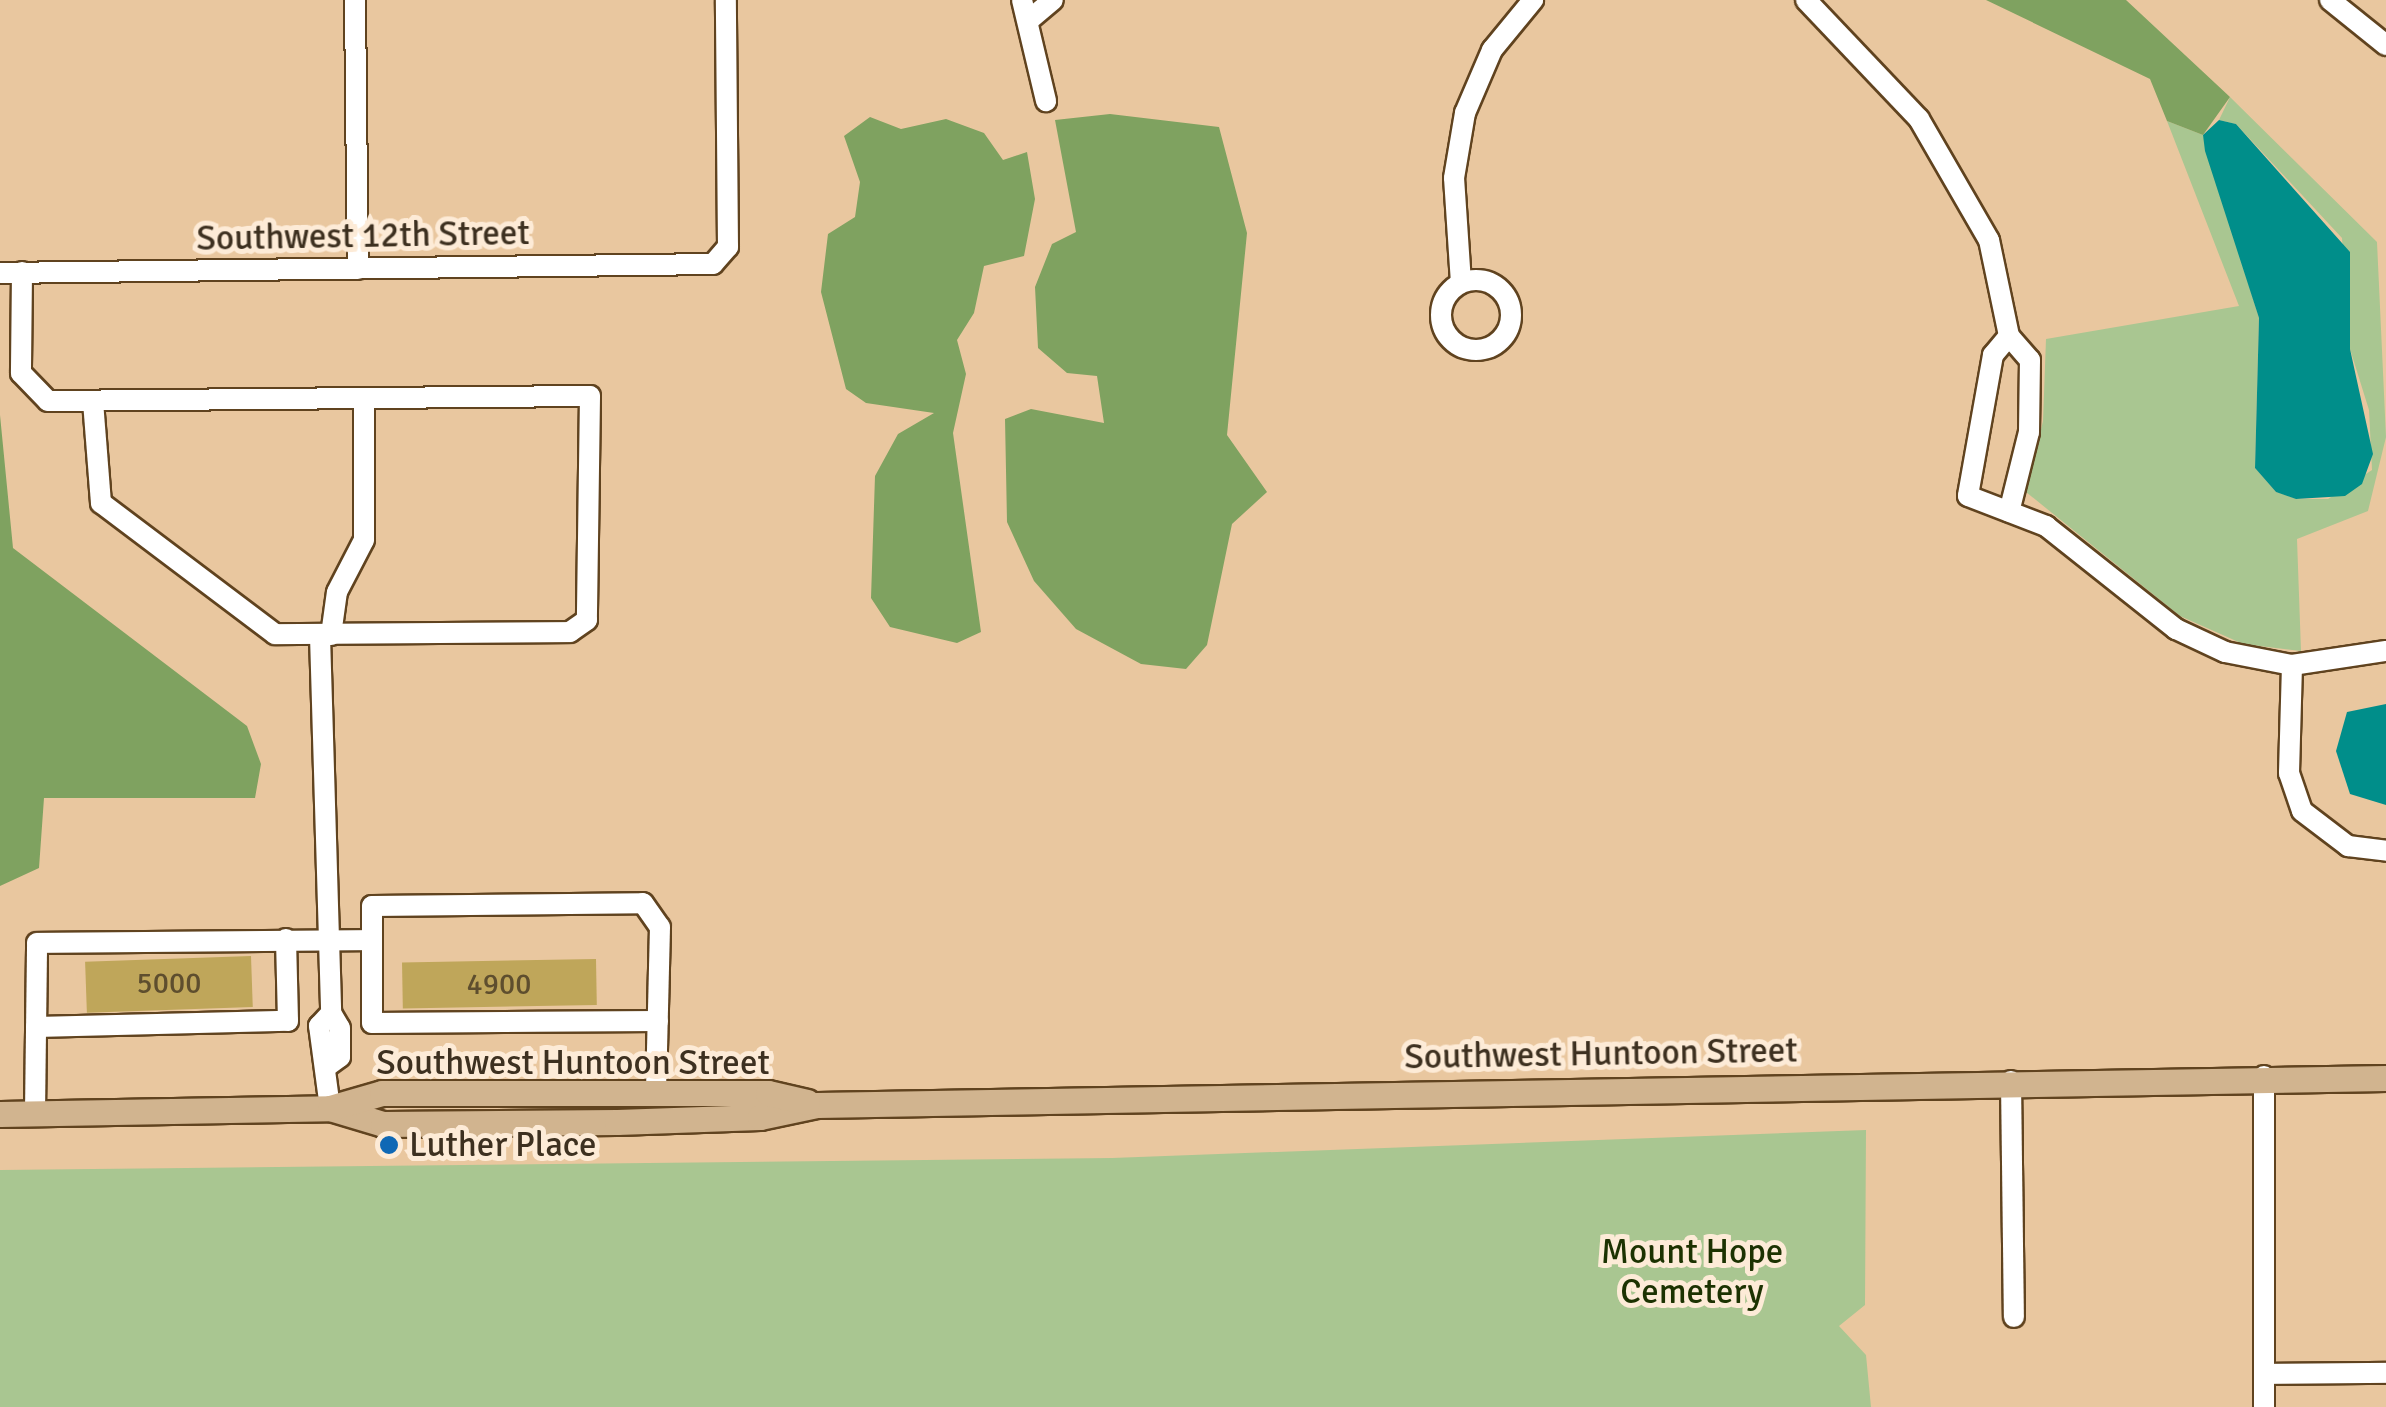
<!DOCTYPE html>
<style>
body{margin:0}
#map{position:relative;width:2386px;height:1407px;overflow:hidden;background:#e9c79f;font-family:Signika,sans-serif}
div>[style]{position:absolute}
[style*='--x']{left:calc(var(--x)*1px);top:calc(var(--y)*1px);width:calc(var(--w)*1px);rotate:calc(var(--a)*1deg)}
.green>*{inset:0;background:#a9c691}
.forest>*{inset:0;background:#7fa260}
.water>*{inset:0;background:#008e8a}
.building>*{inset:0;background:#bfa65a;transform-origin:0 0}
.roads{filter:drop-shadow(2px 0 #60431f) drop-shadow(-2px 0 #60431f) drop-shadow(0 2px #60431f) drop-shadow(0 -2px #60431f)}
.minor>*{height:20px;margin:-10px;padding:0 10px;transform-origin:10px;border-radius:10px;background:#fff}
.minor>.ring{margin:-10px;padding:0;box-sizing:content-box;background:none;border:20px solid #fff;border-radius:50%}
.major>*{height:25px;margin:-12.5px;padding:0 12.5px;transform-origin:12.5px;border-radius:12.5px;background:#d1b48f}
.dots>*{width:28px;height:28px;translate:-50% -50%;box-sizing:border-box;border:5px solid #fdebd7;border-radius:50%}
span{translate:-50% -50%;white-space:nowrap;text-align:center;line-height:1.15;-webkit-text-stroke:10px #fdebd7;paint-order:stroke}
.number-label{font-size:30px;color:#5e4e2e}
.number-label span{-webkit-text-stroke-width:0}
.street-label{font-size:35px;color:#3d3020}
.poi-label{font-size:35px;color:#3d3020}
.left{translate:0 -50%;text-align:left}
.park-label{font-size:35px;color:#1c3201}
</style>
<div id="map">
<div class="green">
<div style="clip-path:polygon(2230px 97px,2377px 242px,2386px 437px,2368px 511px,2297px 539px,2301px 651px,2243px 644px,2180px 616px,2026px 492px,2043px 421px,2046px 339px,2239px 306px,2167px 121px,2203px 135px,2259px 318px,2255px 468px,2276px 492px,2297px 499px,2328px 499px,2372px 470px,2369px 410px,2350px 349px,2342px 238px,2236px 124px,2219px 120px)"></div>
<div style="clip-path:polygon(1866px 1130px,1865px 1305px,1839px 1326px,1866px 1355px,1871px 1407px,0 1407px,0 1170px,1112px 1158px)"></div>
</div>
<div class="forest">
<div style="clip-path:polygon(1986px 0,2126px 0,2230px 97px,2203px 135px,2167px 121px,2150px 79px)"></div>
<div style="clip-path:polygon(1110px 114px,1219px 127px,1247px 233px,1227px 435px,1267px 492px,1232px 524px,1207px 645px,1186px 669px,1141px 664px,1076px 629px,1034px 581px,1007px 522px,1005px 419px,1031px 409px,1104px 423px,1097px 376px,1067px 373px,1038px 348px,1035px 287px,1052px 244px,1076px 232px,1055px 120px)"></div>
<div style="clip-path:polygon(870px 117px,901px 129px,946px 119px,984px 133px,1003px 160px,1027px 152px,1035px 199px,1024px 256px,984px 266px,974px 313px,957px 340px,966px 374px,953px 433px,981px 632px,957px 643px,890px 627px,871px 598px,875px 476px,898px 434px,934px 413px,866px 403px,846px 389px,821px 292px,828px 234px,855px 217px,860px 182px,844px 136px)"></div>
<div style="clip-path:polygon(0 415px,13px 548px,247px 726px,261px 764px,255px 798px,44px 798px,39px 868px,0 886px)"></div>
</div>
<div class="water">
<div style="clip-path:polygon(2219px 120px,2236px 124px,2350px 252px,2350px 349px,2373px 454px,2362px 484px,2345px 496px,2296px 499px,2276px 492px,2255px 468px,2259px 318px,2205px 151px,2203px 135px)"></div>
<div style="clip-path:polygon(2386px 704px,2386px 805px,2350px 794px,2336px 751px,2347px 712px)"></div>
</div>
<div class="building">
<div style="left:251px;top:956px;width:51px;height:166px;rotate:88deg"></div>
<div style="left:596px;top:959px;width:46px;height:194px;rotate:89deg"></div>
</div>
<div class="roads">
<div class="minor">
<div style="--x:355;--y:0;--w:269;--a:89.4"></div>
<div style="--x:1022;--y:0;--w:104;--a:76.6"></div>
<div style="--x:1806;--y:0;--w:164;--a:46.5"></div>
<div style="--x:1919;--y:119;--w:140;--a:60"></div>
<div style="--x:1989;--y:240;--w:98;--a:78.2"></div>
<div style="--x:2009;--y:336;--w:32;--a:49"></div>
<div style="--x:2030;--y:360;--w:72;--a:90.8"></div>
<div style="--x:2029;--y:432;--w:82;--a:104"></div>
<div style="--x:2330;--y:0;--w:72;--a:38.8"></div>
<div style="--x:1029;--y:20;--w:31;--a:-40"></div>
<div style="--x:22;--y:272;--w:101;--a:90.6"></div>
<div style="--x:21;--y:373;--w:39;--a:46"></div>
<div style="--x:48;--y:401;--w:542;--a:-0.53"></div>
<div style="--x:590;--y:396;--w:224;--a:90.8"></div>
<div style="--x:587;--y:620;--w:21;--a:145"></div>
<div style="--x:570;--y:632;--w:295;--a:179.6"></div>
<div style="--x:275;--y:634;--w:218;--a:-143"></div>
<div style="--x:101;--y:503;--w:102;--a:-94.5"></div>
<div style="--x:0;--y:273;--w:713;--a:-0.72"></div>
<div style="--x:713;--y:264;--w:23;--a:-49"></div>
<div style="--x:728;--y:247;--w:247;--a:-90.5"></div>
<div class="ring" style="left:1441px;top:280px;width:50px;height:50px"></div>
<div style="--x:1461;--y:283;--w:105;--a:-93.8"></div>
<div style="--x:1454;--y:178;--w:66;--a:-80.4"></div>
<div style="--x:1465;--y:113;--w:69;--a:-66.8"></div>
<div style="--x:1492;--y:50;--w:65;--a:-50.6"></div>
<div style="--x:2009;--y:336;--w:25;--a:130"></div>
<div style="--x:1993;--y:355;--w:143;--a:100.1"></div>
<div style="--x:1968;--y:496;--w:84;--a:21"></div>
<div style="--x:2046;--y:526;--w:166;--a:38.4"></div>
<div style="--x:2176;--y:629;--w:54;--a:25.1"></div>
<div style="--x:2225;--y:652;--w:68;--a:11"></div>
<div style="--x:2292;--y:665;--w:95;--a:-8.5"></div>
<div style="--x:331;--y:635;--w:43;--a:-82.1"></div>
<div style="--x:337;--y:592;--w:59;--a:-62.6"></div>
<div style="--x:364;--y:540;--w:142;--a:-90"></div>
<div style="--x:320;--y:636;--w:377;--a:88.3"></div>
<div style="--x:331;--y:1013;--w:17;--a:59"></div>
<div style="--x:340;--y:1028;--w:29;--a:90"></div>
<div style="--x:340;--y:1057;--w:14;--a:144"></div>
<div style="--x:2292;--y:665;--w:108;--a:91.6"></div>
<div style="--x:2289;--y:773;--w:40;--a:71.1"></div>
<div style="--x:2302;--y:811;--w:58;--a:37.3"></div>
<div style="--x:2348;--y:846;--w:38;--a:7"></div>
<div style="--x:372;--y:940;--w:83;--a:90"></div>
<div style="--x:372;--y:1023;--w:286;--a:-0.4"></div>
<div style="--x:36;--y:1027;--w:252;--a:-1.4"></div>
<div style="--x:288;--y:1021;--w:82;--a:-91.4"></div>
<div style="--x:2264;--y:1076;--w:331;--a:90"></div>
<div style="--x:2011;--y:1081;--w:236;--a:89.3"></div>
<div style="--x:330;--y:1108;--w:83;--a:-97.6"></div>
<div style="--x:319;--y:1026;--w:18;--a:-47"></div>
<div style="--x:35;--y:1113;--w:170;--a:-89.3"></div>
<div style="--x:37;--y:943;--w:335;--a:-0.5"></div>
<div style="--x:372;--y:940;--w:34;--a:-90"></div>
<div style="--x:372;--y:906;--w:271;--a:-0.6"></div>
<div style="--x:643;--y:903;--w:29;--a:55"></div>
<div style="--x:660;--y:927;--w:164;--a:91.4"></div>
<div style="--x:2265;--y:1374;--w:121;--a:-0.5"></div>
</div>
<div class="major">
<div style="--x:330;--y:1108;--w:55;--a:16.8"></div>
<div style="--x:383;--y:1124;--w:234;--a:-0.5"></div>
<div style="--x:617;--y:1122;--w:143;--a:-2"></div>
<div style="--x:760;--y:1117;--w:58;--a:-11.9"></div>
<div style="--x:817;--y:1105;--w:1569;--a:-0.99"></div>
<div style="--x:0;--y:1114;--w:330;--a:-1"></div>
<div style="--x:330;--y:1108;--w:54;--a:-16.1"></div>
<div style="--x:382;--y:1093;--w:386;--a:0"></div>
<div style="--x:768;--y:1093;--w:40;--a:13"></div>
</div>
</div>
<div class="dots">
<div style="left:389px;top:1145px;background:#0f68b5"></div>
</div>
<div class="number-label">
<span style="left:169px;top:984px">5000</span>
<span style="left:499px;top:985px">4900</span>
</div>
<div class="street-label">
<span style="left:363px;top:236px;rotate:-1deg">Southwest 12th Street</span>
<span style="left:1601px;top:1054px;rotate:-1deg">Southwest Huntoon Street</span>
<span style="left:573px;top:1063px">Southwest Huntoon Street</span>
</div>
<div class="poi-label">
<span class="left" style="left:409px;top:1145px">Luther Place</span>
</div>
<div class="park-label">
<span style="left:1692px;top:1272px">Mount Hope<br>Cemetery</span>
</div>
</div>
